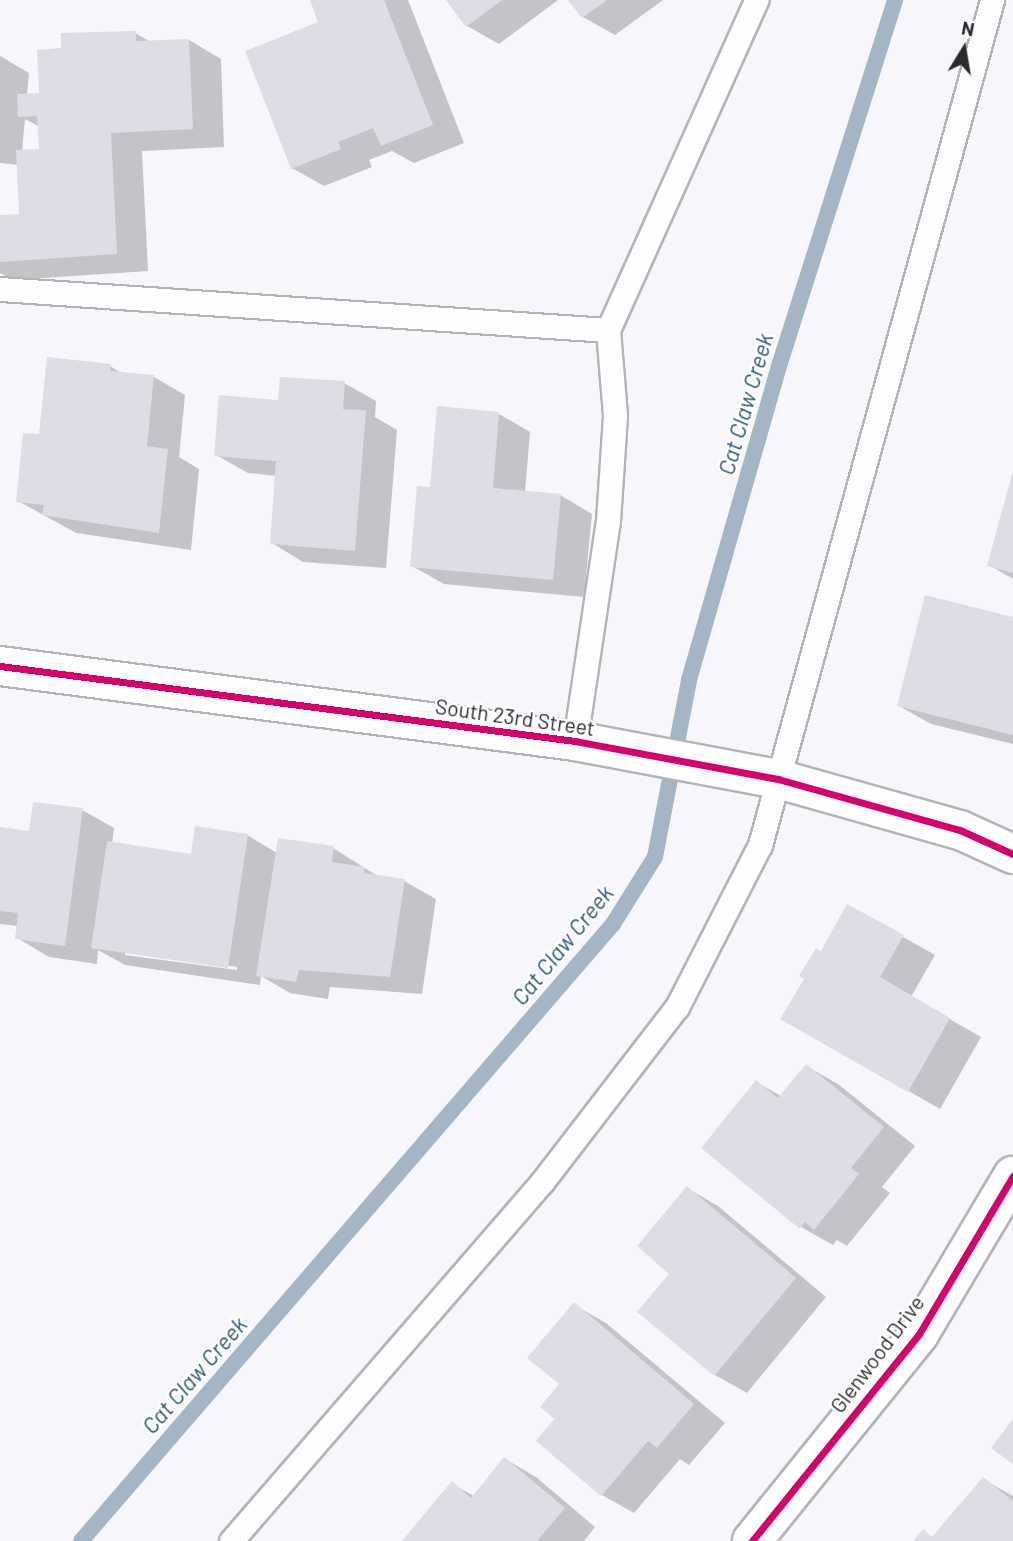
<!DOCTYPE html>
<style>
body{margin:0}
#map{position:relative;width:1013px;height:1541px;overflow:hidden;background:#f6f6fb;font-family:Barlow,sans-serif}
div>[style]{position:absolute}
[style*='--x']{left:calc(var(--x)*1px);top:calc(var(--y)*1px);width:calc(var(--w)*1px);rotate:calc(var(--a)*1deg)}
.shadow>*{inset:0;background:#0003}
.stream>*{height:16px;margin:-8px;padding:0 8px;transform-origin:8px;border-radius:8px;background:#a4b5c6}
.building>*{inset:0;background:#dcdde5}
.roads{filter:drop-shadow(2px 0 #b4b4b8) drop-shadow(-2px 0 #b4b4b8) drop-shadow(0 2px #b4b4b8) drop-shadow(0 -2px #b4b4b8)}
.service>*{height:23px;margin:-11.5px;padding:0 11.5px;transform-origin:11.5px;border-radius:11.5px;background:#fefefe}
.minor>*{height:38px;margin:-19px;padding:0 19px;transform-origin:19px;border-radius:19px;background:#fefefe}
.tertiary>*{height:38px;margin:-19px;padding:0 19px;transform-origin:19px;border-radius:19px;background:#fefefe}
.cycleway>*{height:7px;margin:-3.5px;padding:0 3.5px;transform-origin:3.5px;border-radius:3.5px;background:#d6006c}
span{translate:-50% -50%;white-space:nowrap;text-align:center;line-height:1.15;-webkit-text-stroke:5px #fff;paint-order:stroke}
.street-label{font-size:21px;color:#2b2b2f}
.water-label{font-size:23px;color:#2e5678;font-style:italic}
.north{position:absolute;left:929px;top:14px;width:70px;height:70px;-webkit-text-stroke:5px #fff;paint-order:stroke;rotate:11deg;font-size:19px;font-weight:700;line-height:28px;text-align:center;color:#2b2b2f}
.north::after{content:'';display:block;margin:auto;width:24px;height:32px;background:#2b2b2f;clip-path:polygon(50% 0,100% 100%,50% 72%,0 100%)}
</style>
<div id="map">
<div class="shadow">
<div style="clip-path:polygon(312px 0,408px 0,464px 143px,414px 163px,392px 151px,369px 160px,372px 167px,324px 186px,292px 168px,321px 23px)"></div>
<div style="clip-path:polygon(448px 0,558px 0,499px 44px,467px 26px)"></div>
<div style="clip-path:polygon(570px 0,663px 0,615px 35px,583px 17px)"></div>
<div style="clip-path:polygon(evenodd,135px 33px,151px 42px,189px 40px,221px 59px,224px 147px,142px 151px,148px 271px,13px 280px,0 273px,0 217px,21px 216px,19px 165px,0 163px,0 56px,29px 73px,27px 96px,41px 95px,63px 50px,135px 33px,25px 119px,40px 127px,40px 150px,22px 151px,25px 119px)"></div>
<div style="clip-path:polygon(110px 366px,125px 375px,154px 377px,185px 395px,179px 457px,199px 469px,191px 550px,76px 533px,18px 501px,41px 436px)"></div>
<div style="clip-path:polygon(344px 383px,376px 401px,375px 417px,397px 430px,386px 568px,303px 562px,272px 543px,277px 476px,248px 473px,216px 455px,280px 401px)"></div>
<div style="clip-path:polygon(499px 414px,530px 432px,525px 492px,560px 495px,592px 514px,584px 597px,444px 584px,412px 566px,432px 489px)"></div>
<div style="clip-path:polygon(1013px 477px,1013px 579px,989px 565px)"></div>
<div style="clip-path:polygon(1013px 618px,1013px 744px,931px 724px,899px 706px)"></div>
<div style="clip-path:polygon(evenodd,82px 810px,114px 828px,112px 844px,193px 856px,247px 835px,277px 853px,333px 848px,379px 877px,404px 881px,436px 899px,422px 994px,330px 987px,328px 999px,290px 993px,261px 976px,260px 985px,125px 965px,98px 950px,97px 964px,49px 957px,17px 938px,18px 926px,0 924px,0 829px,31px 833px,82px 810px,125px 951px,237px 967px,237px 970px,125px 955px,125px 951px)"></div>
<div style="clip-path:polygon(848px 906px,935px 955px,911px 997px,981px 1037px,940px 1109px,783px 1019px)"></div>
<div style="clip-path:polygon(806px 1066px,838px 1084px,915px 1146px,882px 1187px,890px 1193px,847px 1246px,837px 1240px,833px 1245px,801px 1227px,756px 1082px,781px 1096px)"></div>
<div style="clip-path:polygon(687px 1188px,718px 1206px,826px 1297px,747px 1393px,715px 1375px,672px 1274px)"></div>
<div style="clip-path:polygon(574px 1305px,606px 1323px,725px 1423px,689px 1465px,680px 1459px,634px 1513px,602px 1495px,539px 1440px,557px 1419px)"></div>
<div style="clip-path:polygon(505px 1459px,536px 1477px,595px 1527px,584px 1541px,404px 1541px,452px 1484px,474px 1496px)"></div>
<div style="clip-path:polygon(983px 1479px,1013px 1496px,1013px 1541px,915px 1541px,924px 1532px,934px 1538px)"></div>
</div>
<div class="stream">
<div style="--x:81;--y:1541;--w:815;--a:-49.23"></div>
<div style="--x:613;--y:924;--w:79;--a:-57.9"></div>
<div style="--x:655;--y:857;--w:180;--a:-79.1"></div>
<div style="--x:689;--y:680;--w:330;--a:-74"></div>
<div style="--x:780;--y:363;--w:381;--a:-72.4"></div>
</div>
<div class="building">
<div style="clip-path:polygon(310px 0,384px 0,433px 125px,381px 146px,373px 128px,338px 142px,341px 149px,291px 169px,245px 51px,318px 22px)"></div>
<div style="clip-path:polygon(446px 0,502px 0,466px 27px)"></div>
<div style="clip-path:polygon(568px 0,607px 0,582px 18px)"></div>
<div style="clip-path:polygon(136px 31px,136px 41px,189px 39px,193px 129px,111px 133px,117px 254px,0 262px,0 215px,19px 214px,16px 150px,39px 149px,37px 116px,18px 117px,17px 94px,39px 93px,37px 50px,61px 48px,61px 33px)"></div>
<div style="clip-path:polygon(47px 357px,111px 364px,110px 371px,154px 375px,147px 446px,168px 449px,159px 533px,42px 515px,44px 505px,16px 502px,23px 433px,39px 434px)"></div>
<div style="clip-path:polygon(280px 377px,345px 381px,343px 409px,366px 410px,355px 551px,270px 544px,276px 461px,214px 456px,219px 395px,278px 400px)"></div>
<div style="clip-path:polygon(437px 406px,499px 412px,493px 488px,561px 494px,553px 580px,410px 567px,417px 486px,430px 487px)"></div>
<div style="clip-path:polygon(1012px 474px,1013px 474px,1013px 573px,987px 566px)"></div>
<div style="clip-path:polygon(925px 595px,1013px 617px,1013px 735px,897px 706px)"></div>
<div style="clip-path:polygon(33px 802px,83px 808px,65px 946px,15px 939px,18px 913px,0 911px,0 827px,29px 831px)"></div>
<div style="clip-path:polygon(195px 826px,248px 834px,228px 968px,91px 948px,107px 841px,191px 854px)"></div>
<div style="clip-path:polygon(278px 838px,334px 846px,332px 862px,365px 867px,364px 873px,405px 879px,390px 977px,299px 970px,296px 982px,256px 976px)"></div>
<div style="clip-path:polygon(847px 904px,904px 935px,880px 977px,950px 1018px,908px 1092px,780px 1019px,804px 979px,799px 976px,816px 948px,821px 951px)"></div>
<div style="clip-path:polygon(806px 1064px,884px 1127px,851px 1168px,859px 1174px,814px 1230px,805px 1222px,800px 1229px,701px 1148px,756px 1080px,778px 1098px)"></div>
<div style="clip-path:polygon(687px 1186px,796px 1278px,714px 1376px,637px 1312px,669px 1274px,637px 1246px)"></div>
<div style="clip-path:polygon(574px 1302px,694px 1404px,657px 1448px,648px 1441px,601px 1496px,536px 1441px,554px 1419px,540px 1407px,559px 1384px,527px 1358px)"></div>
<div style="clip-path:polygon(1013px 1419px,1013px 1464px,991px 1448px)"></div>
<div style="clip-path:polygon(504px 1457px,565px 1508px,537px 1541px,402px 1541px,452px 1481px,471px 1498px)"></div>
<div style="clip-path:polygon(983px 1477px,1013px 1501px,1013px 1541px,913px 1541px,923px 1529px,932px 1537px)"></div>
</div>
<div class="roads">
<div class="service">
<div style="--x:0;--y:289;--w:609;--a:3.86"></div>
<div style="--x:575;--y:741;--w:222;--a:-81.5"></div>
<div style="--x:608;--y:521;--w:106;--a:-86.2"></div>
<div style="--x:615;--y:415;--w:85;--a:-94.7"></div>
<div style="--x:608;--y:330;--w:362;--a:-65.8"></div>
<div style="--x:231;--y:1541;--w:475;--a:-49.1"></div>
<div style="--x:542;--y:1182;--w:221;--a:-52.4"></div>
<div style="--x:677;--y:1007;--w:182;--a:-62.9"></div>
<div style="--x:760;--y:845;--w:876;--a:-74.65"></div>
</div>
<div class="minor">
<div style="--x:752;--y:1541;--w:266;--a:-51.1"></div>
<div style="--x:919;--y:1334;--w:184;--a:-59.3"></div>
</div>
<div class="tertiary">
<div style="--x:0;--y:666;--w:580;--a:7.43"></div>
<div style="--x:575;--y:741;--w:207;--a:10.6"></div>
<div style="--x:778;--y:779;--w:189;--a:15.7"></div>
<div style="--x:960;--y:830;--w:58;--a:24.4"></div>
</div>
</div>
<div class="cycleway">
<div style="--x:0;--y:666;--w:580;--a:7.43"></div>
<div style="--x:575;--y:741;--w:207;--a:10.6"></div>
<div style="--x:778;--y:779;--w:189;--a:15.7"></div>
<div style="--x:960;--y:830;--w:58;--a:24.4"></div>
<div style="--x:752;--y:1541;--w:266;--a:-51.1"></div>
<div style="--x:919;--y:1334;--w:184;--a:-59.3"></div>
</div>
<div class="street-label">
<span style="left:515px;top:717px;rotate:8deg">South 23rd Street</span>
<span style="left:877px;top:1354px;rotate:-53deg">Glenwood Drive</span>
</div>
<div class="water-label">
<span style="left:745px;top:404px;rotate:-74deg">Cat Claw Creek</span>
<span style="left:562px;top:945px;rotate:-51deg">Cat Claw Creek</span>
<span style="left:194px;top:1375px;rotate:-49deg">Cat Claw Creek</span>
</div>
<div class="north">N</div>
</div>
